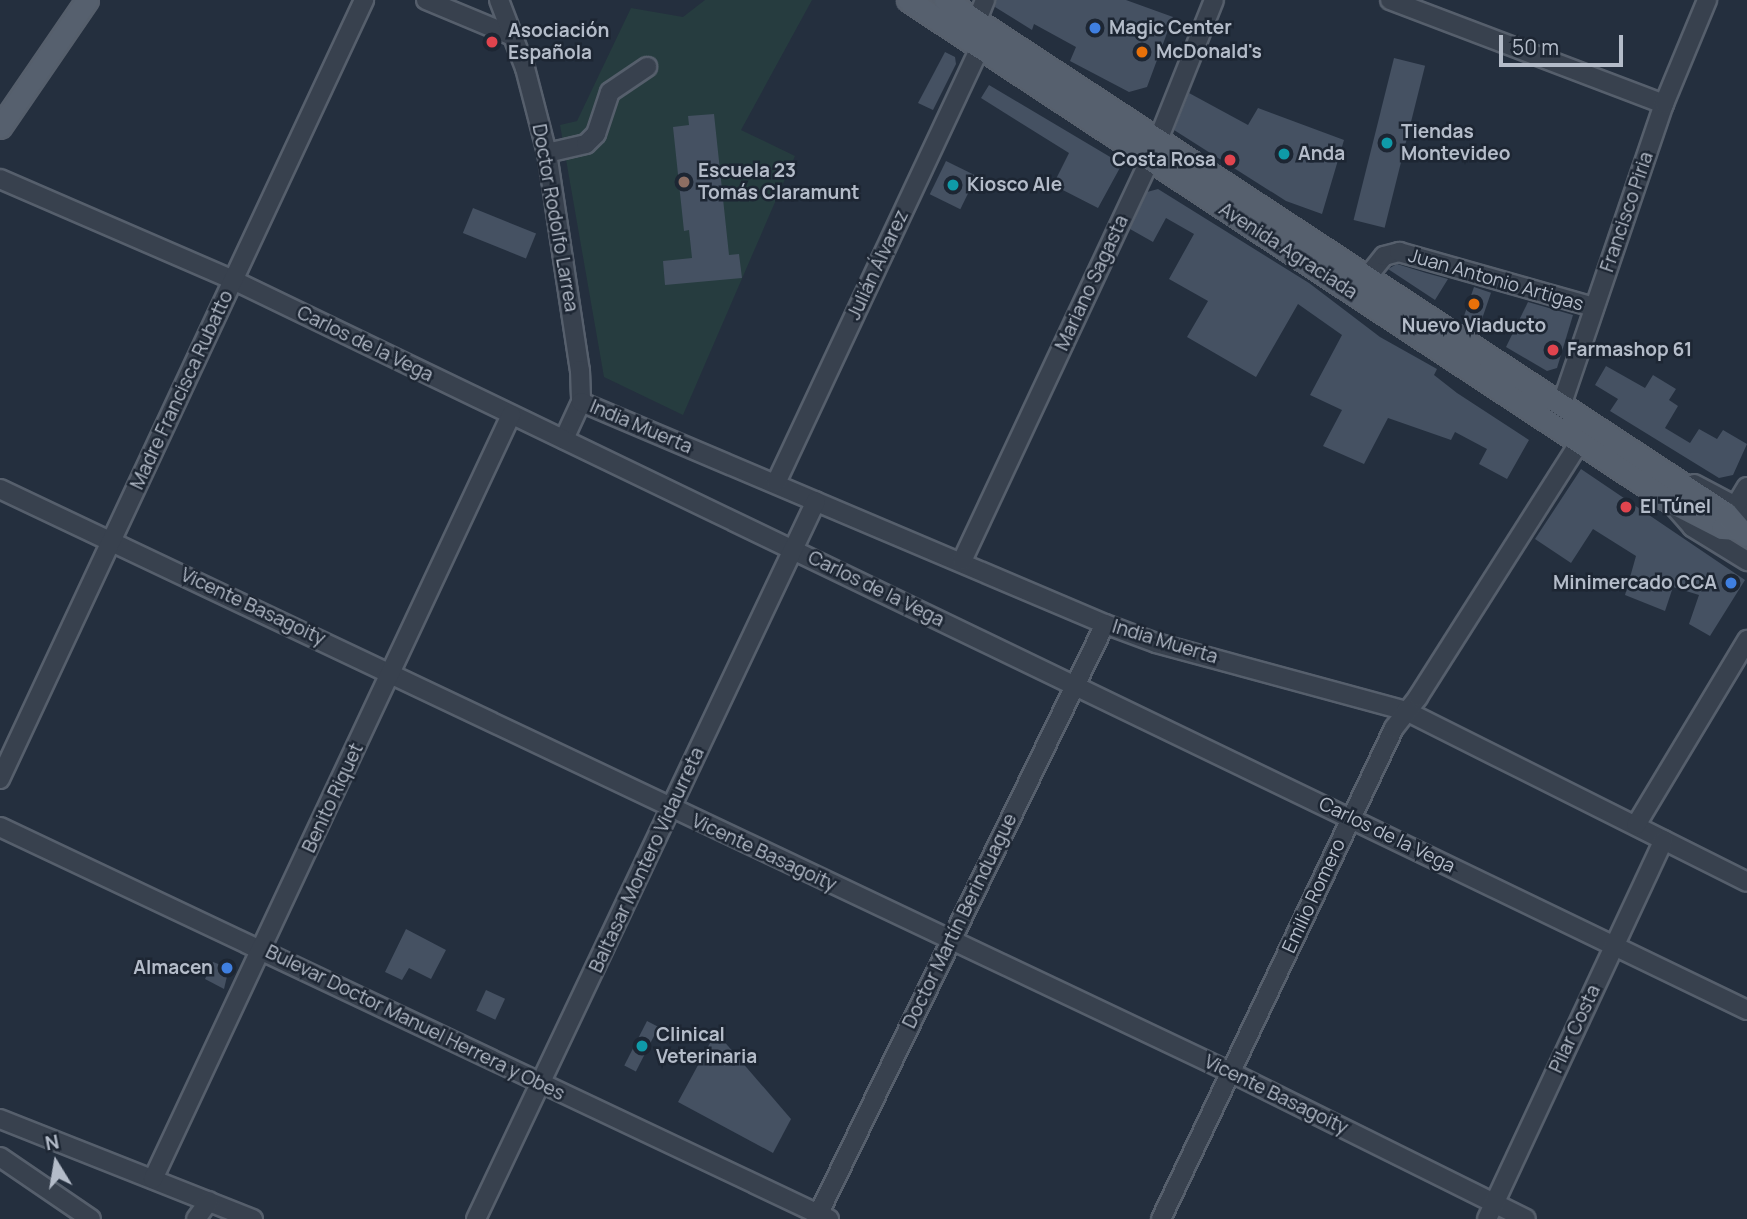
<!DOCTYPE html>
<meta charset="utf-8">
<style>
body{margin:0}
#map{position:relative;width:1747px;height:1219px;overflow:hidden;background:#242f3e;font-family:Manrope,sans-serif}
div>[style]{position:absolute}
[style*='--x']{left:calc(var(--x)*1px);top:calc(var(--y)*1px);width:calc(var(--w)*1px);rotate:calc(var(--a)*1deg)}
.green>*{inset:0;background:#263c3f}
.building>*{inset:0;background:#455162;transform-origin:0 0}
.roads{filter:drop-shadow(2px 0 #565f6c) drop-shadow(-2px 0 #565f6c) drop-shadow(0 2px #565f6c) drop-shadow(0 -2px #565f6c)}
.minor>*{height:18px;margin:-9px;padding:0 9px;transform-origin:9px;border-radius:9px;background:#38414e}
.major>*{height:21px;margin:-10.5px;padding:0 10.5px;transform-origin:10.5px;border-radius:10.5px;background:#56606e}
.dots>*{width:19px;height:19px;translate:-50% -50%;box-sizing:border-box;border:4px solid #1d2633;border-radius:50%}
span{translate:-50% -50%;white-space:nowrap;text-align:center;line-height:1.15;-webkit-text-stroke:5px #1d2633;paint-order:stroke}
.poi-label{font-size:19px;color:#b4bcc9;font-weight:700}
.left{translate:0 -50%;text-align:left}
.right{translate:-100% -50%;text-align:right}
.street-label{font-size:19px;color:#b4bcc9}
.north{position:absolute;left:21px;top:1128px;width:70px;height:70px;-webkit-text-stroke:5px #1d2633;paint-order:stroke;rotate:349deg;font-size:19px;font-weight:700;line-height:28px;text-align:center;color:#b4bcc9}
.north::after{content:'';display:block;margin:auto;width:24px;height:32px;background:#b4bcc9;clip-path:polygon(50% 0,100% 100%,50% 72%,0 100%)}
.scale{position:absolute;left:1499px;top:35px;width:124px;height:32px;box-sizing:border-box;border:4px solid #b4bcc9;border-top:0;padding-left:9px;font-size:21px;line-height:24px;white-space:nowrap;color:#b4bcc9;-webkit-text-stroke:5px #1d2633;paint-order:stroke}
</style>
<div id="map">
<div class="green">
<div style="clip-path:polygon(705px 0,812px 0,741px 130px,795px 156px,683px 415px,604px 377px,560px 125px,577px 121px,631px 8px,683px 17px)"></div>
</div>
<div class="building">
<div style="clip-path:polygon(996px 0,1126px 0,1173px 17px,1147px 87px,1129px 92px,1070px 61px,1076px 47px,1034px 24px,1032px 30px,995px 7px)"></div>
<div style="clip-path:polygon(945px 52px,955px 57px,956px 64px,933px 110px,918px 103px)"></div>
<div style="left:1394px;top:58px;width:32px;height:167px;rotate:14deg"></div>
<div style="clip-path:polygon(989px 85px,1122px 164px,1098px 208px,1053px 185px,1069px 153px,981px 98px)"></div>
<div style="clip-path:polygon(1189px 93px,1248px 125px,1258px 108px,1344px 140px,1322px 214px,1286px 201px,1174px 130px)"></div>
<div style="clip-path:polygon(714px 114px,729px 255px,739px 254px,742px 278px,665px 285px,663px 261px,692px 258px,689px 230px,684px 231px,673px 127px,689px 125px,688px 116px)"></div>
<div style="left:946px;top:161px;width:34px;height:37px;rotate:26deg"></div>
<div style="clip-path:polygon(1158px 189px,1309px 283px,1380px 337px,1437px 369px,1434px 375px,1457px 393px,1529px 440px,1507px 479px,1479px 464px,1487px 449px,1455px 432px,1451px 440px,1388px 418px,1364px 464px,1323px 446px,1342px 410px,1310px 395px,1342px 335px,1298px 304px,1256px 377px,1187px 337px,1208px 301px,1169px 279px,1194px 234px,1166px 218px,1153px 242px,1130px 229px,1147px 192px)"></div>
<div style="left:473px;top:208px;width:68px;height:27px;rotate:22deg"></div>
<div style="clip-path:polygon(1397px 264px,1426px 273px,1448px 279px,1435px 300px,1388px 269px)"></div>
<div style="left:1474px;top:287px;width:18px;height:33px;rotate:19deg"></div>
<div style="clip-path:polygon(1528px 302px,1573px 315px,1557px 368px,1547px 371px,1506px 347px)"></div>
<div style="clip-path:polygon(1606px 366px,1645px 388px,1653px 375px,1676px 389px,1669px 400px,1678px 406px,1665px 428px,1690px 443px,1699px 429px,1717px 439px,1723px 430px,1747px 444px,1733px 475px,1719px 478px,1610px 411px,1618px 399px,1595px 385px)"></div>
<div style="clip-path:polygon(1581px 469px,1745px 580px,1710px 636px,1689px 624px,1699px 595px,1673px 587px,1665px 611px,1625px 595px,1636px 556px,1593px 529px,1571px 563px,1535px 539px)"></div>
<div style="clip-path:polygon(406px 929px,446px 950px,431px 979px,409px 968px,402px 980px,385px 972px)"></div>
<div style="clip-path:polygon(213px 962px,229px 968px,224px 989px,205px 979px)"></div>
<div style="left:486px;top:990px;width:21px;height:23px;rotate:25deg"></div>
<div style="left:647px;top:1021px;width:13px;height:50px;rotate:27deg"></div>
<div style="clip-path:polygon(716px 1032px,791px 1119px,773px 1153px,678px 1102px)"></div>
</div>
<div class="roads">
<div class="minor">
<div style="--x:426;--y:0;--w:96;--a:22.6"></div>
<div style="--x:499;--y:0;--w:73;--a:69.1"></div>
<div style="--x:525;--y:68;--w:88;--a:75.5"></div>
<div style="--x:547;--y:153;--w:219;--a:81.4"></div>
<div style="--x:580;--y:370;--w:32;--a:88"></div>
<div style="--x:581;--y:402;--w:41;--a:114.7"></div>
<div style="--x:1390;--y:0;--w:293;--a:20.8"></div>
<div style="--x:977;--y:20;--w:22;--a:-68"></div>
<div style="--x:547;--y:153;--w:40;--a:-13"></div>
<div style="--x:586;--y:144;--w:14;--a:-45"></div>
<div style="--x:596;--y:134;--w:44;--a:-71.6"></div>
<div style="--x:610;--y:92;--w:45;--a:-34"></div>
<div style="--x:0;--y:179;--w:254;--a:23.4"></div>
<div style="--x:233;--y:280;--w:1681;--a:25.74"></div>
<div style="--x:1367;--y:277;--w:27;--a:-51"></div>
<div style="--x:1384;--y:256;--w:16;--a:-15"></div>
<div style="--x:1399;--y:252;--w:203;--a:15.8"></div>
<div style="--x:581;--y:402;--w:569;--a:22.96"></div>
<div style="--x:1105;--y:624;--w:54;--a:20.4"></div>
<div style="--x:1156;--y:643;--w:259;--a:15.2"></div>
<div style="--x:1406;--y:711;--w:381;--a:26.6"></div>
<div style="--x:1558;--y:415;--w:329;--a:-71.2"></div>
<div style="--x:1664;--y:104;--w:113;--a:-67.5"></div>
<div style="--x:776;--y:483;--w:481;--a:-64.9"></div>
<div style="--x:1694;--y:484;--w:60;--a:27.8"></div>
<div style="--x:0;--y:489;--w:1363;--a:25.36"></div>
<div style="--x:1232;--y:1073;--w:328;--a:26.4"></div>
<div style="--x:1736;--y:505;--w:21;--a:-59"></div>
<div style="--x:1674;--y:506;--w:28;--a:49"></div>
<div style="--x:1692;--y:527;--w:65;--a:31.7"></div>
<div style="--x:962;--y:561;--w:443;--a:-64.9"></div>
<div style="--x:1150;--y:160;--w:172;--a:-68.2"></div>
<div style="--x:0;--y:779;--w:860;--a:-64.95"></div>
<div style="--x:1636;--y:825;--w:216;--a:-59"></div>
<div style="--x:0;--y:827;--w:917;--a:25.31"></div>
<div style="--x:0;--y:1119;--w:272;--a:21.6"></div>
<div style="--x:0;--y:1157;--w:110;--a:34.3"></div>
<div style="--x:153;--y:1179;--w:844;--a:-64.89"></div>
<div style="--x:196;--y:1219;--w:22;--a:-54"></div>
<div style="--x:476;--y:1219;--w:794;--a:-64.66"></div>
<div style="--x:816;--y:1219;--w:661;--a:-64.09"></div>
<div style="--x:1161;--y:1219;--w:543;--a:-64.61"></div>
<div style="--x:1394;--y:728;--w:39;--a:-52"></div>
<div style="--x:1418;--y:697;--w:301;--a:-57.6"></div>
<div style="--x:1487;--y:1219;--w:418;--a:-65"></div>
</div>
<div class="major">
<div style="--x:908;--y:0;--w:911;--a:33.36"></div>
<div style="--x:1669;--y:501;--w:59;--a:27"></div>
<div style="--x:1722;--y:528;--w:14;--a:4"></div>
<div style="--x:945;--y:0;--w:934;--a:33.3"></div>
<div style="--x:1726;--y:513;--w:29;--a:49"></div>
<div style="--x:0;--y:127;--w:154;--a:-55.6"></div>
</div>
</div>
<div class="dots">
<div style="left:1095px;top:28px;background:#3f7fe0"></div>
<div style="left:492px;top:42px;background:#e0444e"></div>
<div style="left:1142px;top:52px;background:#e8710a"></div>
<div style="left:1387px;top:143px;background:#0f9aa8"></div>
<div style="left:1284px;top:154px;background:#0f9aa8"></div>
<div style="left:1230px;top:160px;background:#e0444e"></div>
<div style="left:684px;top:182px;background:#8d6e63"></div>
<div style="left:953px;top:185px;background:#0f9aa8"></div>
<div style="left:1474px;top:304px;background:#e8710a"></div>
<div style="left:1553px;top:350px;background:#e0444e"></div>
<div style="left:1626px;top:507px;background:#e0444e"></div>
<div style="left:1731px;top:583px;background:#3f7fe0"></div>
<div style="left:227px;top:968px;background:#3f7fe0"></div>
<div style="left:642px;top:1046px;background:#0f9aa8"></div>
</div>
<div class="poi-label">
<span class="left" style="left:1109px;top:28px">Magic Center</span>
<span class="left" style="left:508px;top:42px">Asociación<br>Española</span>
<span class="left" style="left:1156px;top:52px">McDonald's</span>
<span class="left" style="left:1401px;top:143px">Tiendas<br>Montevideo</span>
<span class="left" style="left:1298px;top:154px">Anda</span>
<span class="right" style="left:1216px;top:160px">Costa Rosa</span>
<span class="left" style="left:698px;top:182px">Escuela 23<br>Tomás Claramunt</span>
<span class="left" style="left:967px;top:185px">Kiosco Ale</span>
<span style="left:1474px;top:326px">Nuevo Viaducto</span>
<span class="left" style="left:1567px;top:350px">Farmashop 61</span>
<span class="left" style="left:1640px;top:507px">El Túnel</span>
<span class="right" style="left:1717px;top:583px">Minimercado CCA</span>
<span class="right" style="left:213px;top:968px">Almacen</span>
<span class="left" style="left:656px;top:1046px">Clinical<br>Veterinaria</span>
</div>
<div class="street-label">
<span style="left:1627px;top:212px;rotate:-71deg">Francisco Piria</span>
<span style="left:555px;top:218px;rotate:80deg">Doctor Rodolfo Larrea</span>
<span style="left:1288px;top:251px;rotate:33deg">Avenida Agraciada</span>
<span style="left:878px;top:265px;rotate:-65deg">Julián Álvarez</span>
<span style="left:1496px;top:280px;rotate:16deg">Juan Antonio Artigas</span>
<span style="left:1092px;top:283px;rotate:-65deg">Mariano Sagasta</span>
<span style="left:365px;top:344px;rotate:26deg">Carlos de la Vega</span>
<span style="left:182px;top:390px;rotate:-65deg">Madre Francisca Rubatto</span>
<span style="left:641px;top:427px;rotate:23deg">India Muerta</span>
<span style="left:876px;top:589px;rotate:26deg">Carlos de la Vega</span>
<span style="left:253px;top:607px;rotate:25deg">Vicente Basagoity</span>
<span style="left:1165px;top:642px;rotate:17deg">India Muerta</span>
<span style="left:333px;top:798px;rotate:-65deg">Benito Riquet</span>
<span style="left:1387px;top:835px;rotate:26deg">Carlos de la Vega</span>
<span style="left:764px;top:853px;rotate:25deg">Vicente Basagoity</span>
<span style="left:647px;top:860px;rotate:-65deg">Baltasar Montero Vidaurreta</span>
<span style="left:1314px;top:896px;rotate:-65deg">Emilio Romero</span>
<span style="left:960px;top:921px;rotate:-64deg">Doctor Martín Berinduague</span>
<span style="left:415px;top:1023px;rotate:26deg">Bulevar Doctor Manuel Herrera y Obes</span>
<span style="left:1575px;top:1029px;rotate:-65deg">Pilar Costa</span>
<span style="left:1276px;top:1095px;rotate:26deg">Vicente Basagoity</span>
</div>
<div class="north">N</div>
<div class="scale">50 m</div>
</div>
